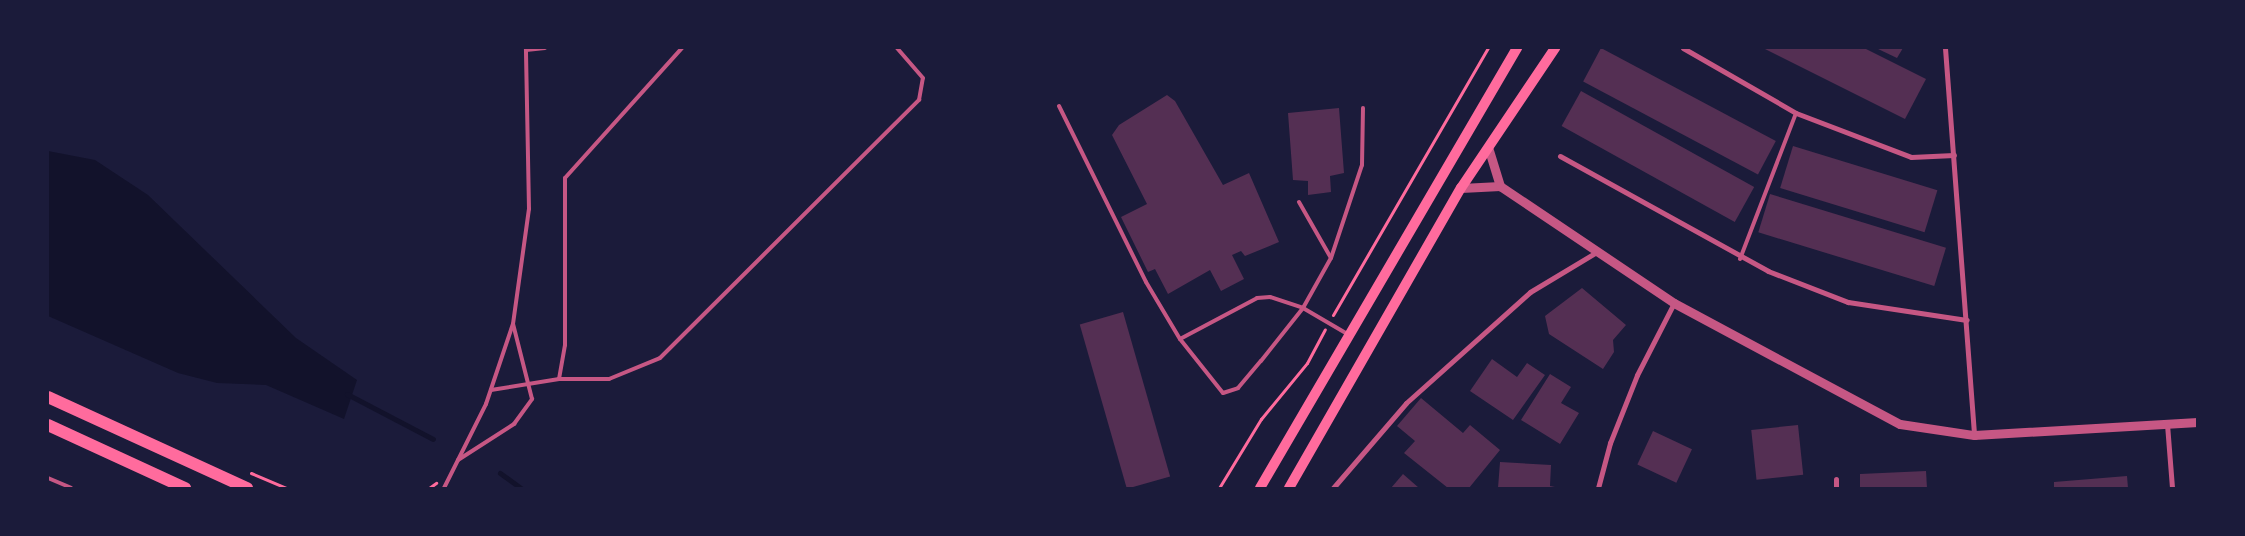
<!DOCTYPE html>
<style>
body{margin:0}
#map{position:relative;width:2245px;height:536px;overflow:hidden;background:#1b1b3a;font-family:Montserrat,sans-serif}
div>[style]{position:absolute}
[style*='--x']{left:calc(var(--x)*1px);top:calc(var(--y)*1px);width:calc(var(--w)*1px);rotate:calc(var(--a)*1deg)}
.water>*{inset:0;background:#12122b}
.stream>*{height:5px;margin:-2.5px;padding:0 2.5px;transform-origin:2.5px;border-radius:2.5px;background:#12122b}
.building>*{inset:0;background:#542f53;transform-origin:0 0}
.path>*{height:3px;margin:-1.5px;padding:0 1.5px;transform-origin:1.5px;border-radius:1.5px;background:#ff6b9d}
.service>*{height:4px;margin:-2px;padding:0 2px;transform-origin:2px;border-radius:2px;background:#c65784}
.minor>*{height:5px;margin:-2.5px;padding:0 2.5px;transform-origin:2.5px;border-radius:2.5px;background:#c65784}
.tertiary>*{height:9px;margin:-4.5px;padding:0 4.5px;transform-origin:4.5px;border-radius:4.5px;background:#c65784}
.secondary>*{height:10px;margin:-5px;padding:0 5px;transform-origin:5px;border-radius:5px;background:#ff6b9d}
.primary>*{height:12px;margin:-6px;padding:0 6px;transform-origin:6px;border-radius:6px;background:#ff6b9d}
span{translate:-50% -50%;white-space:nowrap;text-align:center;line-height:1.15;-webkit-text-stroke:4px #1b1b3a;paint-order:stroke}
.frame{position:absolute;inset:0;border:49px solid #1b1b3a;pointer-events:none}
</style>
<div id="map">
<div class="water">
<div style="clip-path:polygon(48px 151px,95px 160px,148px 195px,296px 338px,357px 380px,344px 419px,266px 385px,217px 383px,178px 373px,48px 316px)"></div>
</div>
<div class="stream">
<div style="--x:347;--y:394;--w:97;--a:27.6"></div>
<div style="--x:500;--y:473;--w:26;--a:36"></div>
</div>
<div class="building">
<div style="left:1601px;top:48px;width:198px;height:38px;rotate:28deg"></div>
<div style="clip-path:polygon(1763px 48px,1864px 48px,1926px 79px,1905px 119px)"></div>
<div style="clip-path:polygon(1876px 48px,1903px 48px,1897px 58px)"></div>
<div style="left:1581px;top:91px;width:198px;height:40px;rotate:29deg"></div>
<div style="clip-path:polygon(1167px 95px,1175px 101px,1223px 185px,1249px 173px,1279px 242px,1245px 256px,1241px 251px,1232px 255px,1244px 279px,1221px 291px,1210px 270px,1168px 294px,1155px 269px,1148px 272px,1121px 217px,1147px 204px,1112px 135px,1119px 125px)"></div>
<div style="clip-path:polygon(1339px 108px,1344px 173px,1330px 176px,1331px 192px,1308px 195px,1308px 181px,1293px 180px,1288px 113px)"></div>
<div style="left:1793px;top:146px;width:151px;height:44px;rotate:17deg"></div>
<div style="left:1770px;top:194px;width:184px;height:40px;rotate:17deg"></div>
<div style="clip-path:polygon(1582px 288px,1626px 325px,1613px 340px,1614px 352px,1603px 369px,1549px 334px,1545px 316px)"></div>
<div style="left:1123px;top:312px;width:171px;height:45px;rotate:74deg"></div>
<div style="clip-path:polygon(1492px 359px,1517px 377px,1527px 363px,1545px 375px,1513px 420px,1470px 391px)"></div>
<div style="clip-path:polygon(1550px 374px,1571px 387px,1561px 403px,1579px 413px,1560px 444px,1521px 420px)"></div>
<div style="clip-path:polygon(1421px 398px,1463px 433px,1470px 425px,1500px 450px,1469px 488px,1448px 488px,1404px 453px,1415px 441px,1397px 426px)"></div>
<div style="left:1798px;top:425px;width:50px;height:47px;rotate:84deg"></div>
<div style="left:1653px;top:431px;width:43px;height:37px;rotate:25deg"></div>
<div style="clip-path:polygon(1500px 462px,1551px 465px,1550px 486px,1560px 488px,1498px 488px)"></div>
<div style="clip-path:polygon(1926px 471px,1927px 488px,1860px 488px,1860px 474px)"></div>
<div style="clip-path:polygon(1403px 474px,1419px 488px,1391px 488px)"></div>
<div style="clip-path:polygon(2127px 476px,2128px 488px,2054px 488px,2054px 482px)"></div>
</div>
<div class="path">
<div style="--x:1333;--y:315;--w:309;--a:-59.9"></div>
<div style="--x:251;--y:473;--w:38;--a:23"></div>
<div style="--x:429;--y:488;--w:9;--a:-36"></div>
<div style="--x:1219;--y:488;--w:81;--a:-58.7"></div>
<div style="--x:1261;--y:419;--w:72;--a:-50.6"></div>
<div style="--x:1307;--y:363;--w:38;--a:-62"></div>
</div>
<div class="service">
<div style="--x:526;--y:50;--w:19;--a:-6"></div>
<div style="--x:1059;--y:106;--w:196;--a:63.7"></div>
<div style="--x:1146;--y:282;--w:66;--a:59.2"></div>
<div style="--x:1180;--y:339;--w:69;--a:51.5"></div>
<div style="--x:1223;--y:393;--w:16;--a:-18"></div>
<div style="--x:1238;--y:388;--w:35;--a:-50"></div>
<div style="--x:1261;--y:361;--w:68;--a:-51.6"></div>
<div style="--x:1303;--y:308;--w:57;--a:-60.8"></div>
<div style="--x:1331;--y:258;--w:98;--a:-71.6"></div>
<div style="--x:1362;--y:165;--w:57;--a:-89"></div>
<div style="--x:1299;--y:202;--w:64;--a:60.3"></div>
<div style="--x:1740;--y:259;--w:156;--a:-69"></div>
<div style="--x:1180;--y:339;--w:87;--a:-28"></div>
<div style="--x:1257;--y:298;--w:13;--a:-4"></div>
<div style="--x:1270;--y:297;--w:35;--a:18"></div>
<div style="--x:1303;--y:308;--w:53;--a:30.4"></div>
<div style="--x:559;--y:379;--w:35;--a:-80"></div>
<div style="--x:565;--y:345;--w:167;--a:-90"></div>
<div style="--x:565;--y:178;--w:175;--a:-48"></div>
<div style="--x:491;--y:390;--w:69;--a:-9.2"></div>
<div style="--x:559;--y:379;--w:50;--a:0"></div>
<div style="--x:609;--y:379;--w:55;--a:-22.4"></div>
<div style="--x:660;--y:358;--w:366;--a:-44.9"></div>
<div style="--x:919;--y:100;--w:22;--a:-80"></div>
<div style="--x:923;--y:78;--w:40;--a:-131"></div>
<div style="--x:458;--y:460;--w:67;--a:-32.7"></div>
<div style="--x:514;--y:424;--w:31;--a:-54"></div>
<div style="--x:532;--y:399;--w:77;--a:-104.2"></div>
<div style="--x:48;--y:478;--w:25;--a:23"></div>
<div style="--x:444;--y:488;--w:94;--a:-63.4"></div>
<div style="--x:486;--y:404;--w:84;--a:-71.4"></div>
<div style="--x:513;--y:324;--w:116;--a:-82.1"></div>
<div style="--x:529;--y:209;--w:161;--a:-91.1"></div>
</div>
<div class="minor">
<div style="--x:1683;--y:48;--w:130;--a:29.9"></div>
<div style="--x:1796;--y:113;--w:123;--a:20.9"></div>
<div style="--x:1911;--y:157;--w:43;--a:-2.7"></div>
<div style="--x:1945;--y:48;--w:388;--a:85.7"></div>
<div style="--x:1560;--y:156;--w:238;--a:28.9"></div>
<div style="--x:1768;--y:271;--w:86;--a:21.2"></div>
<div style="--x:1848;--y:302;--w:120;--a:8.6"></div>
<div style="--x:2167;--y:424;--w:64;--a:85.5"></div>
<div style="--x:1836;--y:479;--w:9;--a:90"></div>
<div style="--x:1333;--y:488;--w:112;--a:-49.3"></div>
<div style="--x:1406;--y:403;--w:166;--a:-41.8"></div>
<div style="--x:1530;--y:292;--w:76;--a:-31"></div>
<div style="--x:1598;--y:488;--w:47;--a:-75.1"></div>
<div style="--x:1610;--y:443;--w:73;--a:-68.3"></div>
<div style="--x:1637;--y:375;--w:81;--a:-62.8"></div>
</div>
<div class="tertiary">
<div style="--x:1488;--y:147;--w:41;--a:72.9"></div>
<div style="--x:1461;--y:188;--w:39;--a:-3"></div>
<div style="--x:1500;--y:186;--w:210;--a:33.9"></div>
<div style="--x:1674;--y:303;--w:256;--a:28.2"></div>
<div style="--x:1900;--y:424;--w:75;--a:8.5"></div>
<div style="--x:1974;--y:435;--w:224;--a:-3.3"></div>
</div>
<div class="secondary">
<div style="--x:1260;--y:488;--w:510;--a:-59.71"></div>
<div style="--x:1289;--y:488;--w:346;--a:-60.2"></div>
<div style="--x:1461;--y:188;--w:169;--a:-56.1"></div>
</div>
<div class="primary">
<div style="--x:48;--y:397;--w:219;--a:24.6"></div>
<div style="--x:48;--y:425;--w:151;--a:24.7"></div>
</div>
<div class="frame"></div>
</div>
